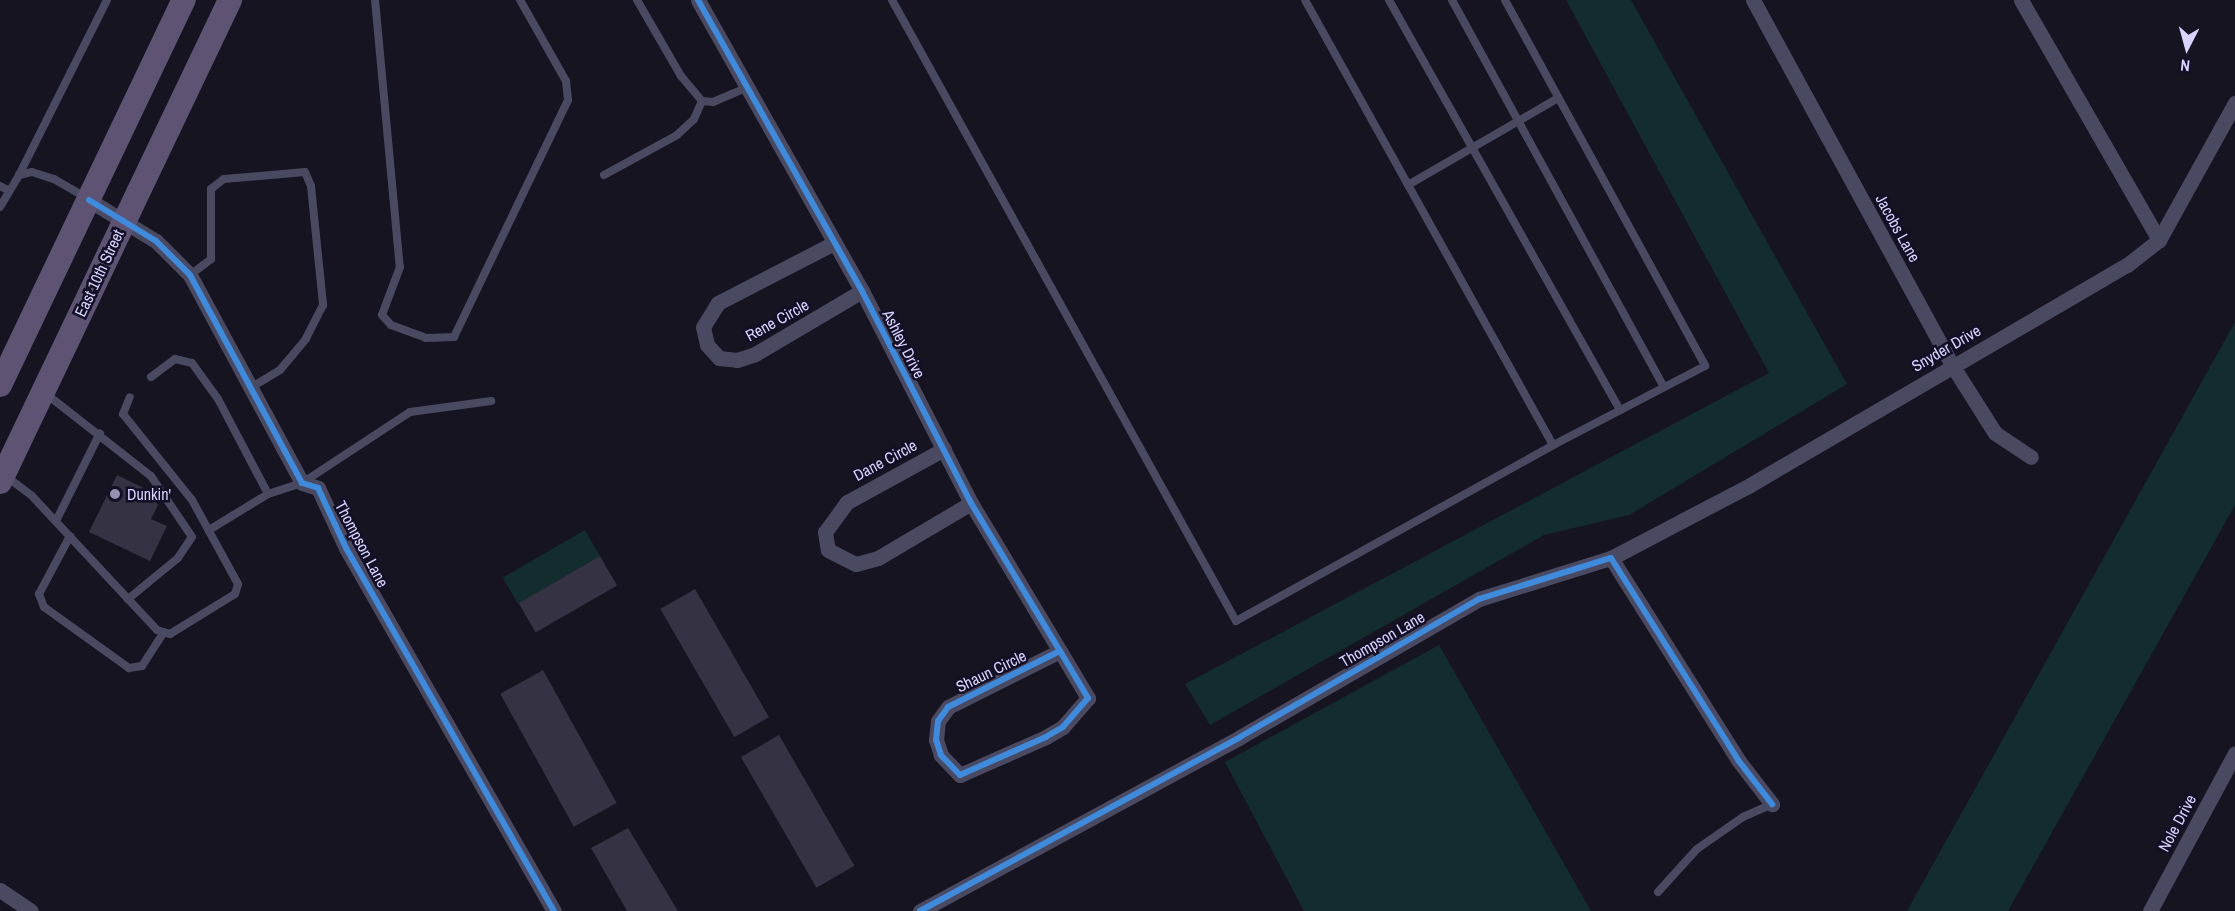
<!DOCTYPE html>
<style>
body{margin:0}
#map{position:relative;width:2235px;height:911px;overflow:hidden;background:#161421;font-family:"Archivo Narrow",sans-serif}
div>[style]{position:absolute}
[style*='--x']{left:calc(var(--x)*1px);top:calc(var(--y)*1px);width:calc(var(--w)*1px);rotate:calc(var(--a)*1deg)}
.green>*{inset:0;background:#132c2d;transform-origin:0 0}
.building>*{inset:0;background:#343243;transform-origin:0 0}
.lane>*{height:8px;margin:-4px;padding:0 4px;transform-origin:4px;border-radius:4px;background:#4a4962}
.street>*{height:15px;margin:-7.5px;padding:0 7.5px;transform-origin:7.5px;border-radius:7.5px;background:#4a4962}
.primary>*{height:24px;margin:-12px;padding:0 12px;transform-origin:12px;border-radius:12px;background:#5e5373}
.cycleway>*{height:6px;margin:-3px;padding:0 3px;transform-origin:3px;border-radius:3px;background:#408adc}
.dots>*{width:16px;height:16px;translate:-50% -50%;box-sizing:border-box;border:3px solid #130f26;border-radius:50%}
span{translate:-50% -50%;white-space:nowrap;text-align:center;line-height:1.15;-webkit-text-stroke:5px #130f26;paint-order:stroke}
.street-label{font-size:16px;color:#d9d4ff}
.poi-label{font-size:16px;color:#d9d4ff}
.left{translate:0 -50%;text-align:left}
.north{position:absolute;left:2157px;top:18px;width:60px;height:60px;-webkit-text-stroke:4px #130f26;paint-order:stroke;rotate:186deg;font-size:16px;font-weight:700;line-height:24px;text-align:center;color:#d9d4ff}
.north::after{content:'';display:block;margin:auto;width:21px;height:27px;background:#d9d4ff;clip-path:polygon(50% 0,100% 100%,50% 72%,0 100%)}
</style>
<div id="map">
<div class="green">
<div style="clip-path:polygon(1566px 0,1631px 0,1847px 384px,1629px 515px,1544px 535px,1210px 725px,1185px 684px,1769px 373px)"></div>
<div style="clip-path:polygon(2235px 322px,2235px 505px,2008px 911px,1907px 911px)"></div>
<div style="left:585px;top:530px;width:30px;height:95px;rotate:60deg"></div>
<div style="clip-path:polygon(1439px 645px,1591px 911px,1304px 911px,1225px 762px)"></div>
</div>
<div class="building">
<div style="clip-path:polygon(117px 475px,150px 491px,158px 505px,151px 519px,167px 526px,150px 561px,89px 532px)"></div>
<div style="left:600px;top:556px;width:34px;height:94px;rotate:60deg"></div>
<div style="left:695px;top:589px;width:148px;height:40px;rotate:60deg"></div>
<div style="left:543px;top:670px;width:152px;height:49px;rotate:61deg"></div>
<div style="left:779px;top:735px;width:151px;height:44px;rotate:60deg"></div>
<div style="clip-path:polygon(628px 828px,678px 911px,627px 911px,591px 848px)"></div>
</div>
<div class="lane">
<div style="--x:375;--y:0;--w:268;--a:84.7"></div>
<div style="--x:400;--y:267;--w:51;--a:110.6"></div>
<div style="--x:382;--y:315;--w:13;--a:48"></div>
<div style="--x:391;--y:325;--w:37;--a:20"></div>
<div style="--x:426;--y:338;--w:28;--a:-2"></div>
<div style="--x:454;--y:337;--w:263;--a:-64.3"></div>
<div style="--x:568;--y:100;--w:19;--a:-96"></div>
<div style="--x:566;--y:81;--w:93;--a:-119.6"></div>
<div style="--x:637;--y:0;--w:88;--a:59.9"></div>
<div style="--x:681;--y:76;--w:33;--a:50"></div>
<div style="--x:702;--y:101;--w:11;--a:5"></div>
<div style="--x:713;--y:102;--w:36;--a:-23"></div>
<div style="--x:892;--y:0;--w:710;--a:61.02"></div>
<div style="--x:1236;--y:621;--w:363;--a:-29"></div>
<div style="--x:1553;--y:445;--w:509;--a:-119.13"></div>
<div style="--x:1389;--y:0;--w:471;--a:60.6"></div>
<div style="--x:1452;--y:0;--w:441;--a:61.3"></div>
<div style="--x:1505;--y:0;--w:417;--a:61.3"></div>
<div style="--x:1705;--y:366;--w:171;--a:152.5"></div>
<div style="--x:19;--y:175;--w:196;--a:-63.3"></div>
<div style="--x:604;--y:175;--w:83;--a:-28.7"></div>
<div style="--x:677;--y:135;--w:23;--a:-43"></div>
<div style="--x:694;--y:119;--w:20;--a:-66"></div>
<div style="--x:1408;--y:185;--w:173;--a:-30.1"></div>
<div style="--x:0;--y:186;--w:9;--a:27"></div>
<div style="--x:0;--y:207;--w:37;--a:-59"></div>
<div style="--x:19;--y:175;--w:13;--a:-13"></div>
<div style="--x:32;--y:172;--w:23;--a:18"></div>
<div style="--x:54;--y:179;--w:36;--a:30"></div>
<div style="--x:190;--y:275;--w:26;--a:-37"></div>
<div style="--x:211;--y:259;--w:70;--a:-90"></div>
<div style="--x:211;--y:189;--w:16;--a:-38"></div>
<div style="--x:224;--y:179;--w:81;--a:-4.9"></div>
<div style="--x:305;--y:172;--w:15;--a:67"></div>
<div style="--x:311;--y:186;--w:120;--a:84.2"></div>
<div style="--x:323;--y:305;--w:38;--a:117"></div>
<div style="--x:306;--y:339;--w:40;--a:130"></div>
<div style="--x:280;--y:370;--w:31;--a:149"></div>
<div style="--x:151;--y:377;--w:30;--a:-37"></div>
<div style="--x:175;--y:359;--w:17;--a:13"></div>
<div style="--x:192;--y:363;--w:44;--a:54.2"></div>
<div style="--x:218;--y:399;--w:107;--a:62.2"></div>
<div style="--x:268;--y:494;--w:36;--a:-18"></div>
<div style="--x:302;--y:483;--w:129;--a:-33.3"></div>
<div style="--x:410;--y:412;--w:82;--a:-7.7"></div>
<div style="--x:45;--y:393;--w:135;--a:38.1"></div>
<div style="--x:151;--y:476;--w:73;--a:56.1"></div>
<div style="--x:192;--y:537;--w:25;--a:124"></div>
<div style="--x:178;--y:558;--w:65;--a:140.6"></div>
<div style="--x:7;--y:477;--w:31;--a:37"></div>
<div style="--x:32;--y:496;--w:183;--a:47"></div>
<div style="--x:157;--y:630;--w:14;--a:17"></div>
<div style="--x:170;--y:634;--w:76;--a:-31.6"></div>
<div style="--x:235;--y:594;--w:10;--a:-73"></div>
<div style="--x:238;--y:584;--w:96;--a:-118.7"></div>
<div style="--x:192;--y:500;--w:110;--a:-128.7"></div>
<div style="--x:123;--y:414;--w:18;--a:-68"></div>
<div style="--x:56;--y:521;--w:98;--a:-63.4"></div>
<div style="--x:209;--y:530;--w:69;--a:-31.4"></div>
<div style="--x:70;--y:536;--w:66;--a:118.1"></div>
<div style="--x:39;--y:594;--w:14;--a:69"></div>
<div style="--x:44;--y:607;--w:105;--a:35.7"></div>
<div style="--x:129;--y:668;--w:13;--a:-9"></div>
<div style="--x:142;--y:666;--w:40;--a:-57.1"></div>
<div style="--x:1658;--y:892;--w:58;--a:-47.8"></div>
<div style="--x:1697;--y:849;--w:56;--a:-34.8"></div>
<div style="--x:1743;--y:817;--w:32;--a:-24"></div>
</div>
<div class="street">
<div style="--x:698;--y:0;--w:334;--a:60.6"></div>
<div style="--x:862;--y:291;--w:238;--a:62.8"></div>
<div style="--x:971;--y:503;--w:173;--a:59"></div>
<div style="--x:1060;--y:651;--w:55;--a:59.2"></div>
<div style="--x:1088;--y:698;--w:38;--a:131"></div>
<div style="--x:1063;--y:727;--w:20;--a:150"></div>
<div style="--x:1046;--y:737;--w:94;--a:156.2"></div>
<div style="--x:960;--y:775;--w:28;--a:-134"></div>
<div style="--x:941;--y:755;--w:16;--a:-108"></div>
<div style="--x:936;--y:740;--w:19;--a:-84"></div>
<div style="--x:938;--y:721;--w:17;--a:-54"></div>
<div style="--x:948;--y:707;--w:125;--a:-26.6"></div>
<div style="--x:1753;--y:0;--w:416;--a:61.4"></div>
<div style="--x:1952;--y:365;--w:80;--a:57.7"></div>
<div style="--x:1995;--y:433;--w:43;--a:33.7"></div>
<div style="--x:2021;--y:0;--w:277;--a:60.1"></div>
<div style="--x:89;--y:200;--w:79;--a:31.5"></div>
<div style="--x:156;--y:241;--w:48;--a:45"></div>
<div style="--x:190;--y:275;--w:236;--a:61.7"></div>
<div style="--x:302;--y:483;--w:17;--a:17"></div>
<div style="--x:318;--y:488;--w:66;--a:65"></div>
<div style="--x:346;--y:548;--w:418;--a:60.2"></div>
<div style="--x:834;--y:243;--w:131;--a:152.7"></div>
<div style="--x:718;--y:303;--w:28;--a:122"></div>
<div style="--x:703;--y:327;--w:18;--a:77"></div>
<div style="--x:707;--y:345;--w:18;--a:47"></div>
<div style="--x:719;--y:358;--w:18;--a:6"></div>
<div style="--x:737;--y:360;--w:19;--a:-18"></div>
<div style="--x:755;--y:354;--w:124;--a:-30.5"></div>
<div style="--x:944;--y:449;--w:111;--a:151.3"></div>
<div style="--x:847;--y:502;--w:37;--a:126"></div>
<div style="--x:825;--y:532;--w:18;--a:81"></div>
<div style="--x:828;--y:550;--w:31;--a:27"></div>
<div style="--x:856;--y:564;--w:23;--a:-15"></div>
<div style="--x:878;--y:558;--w:108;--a:-30.6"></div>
<div style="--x:1611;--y:558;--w:157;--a:-27.7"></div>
<div style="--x:1750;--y:485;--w:436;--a:-30.3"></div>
<div style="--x:2127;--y:265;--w:41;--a:-38"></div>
<div style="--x:2159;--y:240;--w:157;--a:-61"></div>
<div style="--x:0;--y:890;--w:37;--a:34"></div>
<div style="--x:920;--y:911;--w:364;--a:-28.5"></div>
<div style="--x:1240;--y:737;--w:276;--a:-30"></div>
<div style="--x:1479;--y:599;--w:138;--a:-17.3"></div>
<div style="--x:1611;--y:558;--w:239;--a:57.8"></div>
<div style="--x:1738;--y:760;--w:56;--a:52.3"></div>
<div style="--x:2150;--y:911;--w:179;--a:-61.7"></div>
</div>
<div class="primary">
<div style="--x:0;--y:385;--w:427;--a:-64.5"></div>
<div style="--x:0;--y:482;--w:534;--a:-64.49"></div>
</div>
<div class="cycleway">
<div style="--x:698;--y:0;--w:334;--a:60.6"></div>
<div style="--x:862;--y:291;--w:238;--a:62.8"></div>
<div style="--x:971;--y:503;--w:173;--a:59"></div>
<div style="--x:1060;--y:651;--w:55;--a:59.2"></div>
<div style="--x:1088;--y:698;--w:38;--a:131"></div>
<div style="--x:1063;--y:727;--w:20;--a:150"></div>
<div style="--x:1046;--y:737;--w:94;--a:156.2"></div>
<div style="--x:960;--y:775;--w:28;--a:-134"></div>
<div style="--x:941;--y:755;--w:16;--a:-108"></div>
<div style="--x:936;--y:740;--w:19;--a:-84"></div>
<div style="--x:938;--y:721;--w:17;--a:-54"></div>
<div style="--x:948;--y:707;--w:125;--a:-26.6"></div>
<div style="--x:89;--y:200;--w:79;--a:31.5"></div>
<div style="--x:156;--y:241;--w:48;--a:45"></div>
<div style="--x:190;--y:275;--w:236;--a:61.7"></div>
<div style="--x:302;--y:483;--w:17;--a:17"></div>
<div style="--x:318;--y:488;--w:66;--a:65"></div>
<div style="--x:346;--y:548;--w:418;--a:60.2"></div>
<div style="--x:920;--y:911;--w:364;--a:-28.5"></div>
<div style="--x:1240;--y:737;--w:276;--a:-30"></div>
<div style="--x:1479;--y:599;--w:138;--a:-17.3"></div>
<div style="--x:1611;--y:558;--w:239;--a:57.8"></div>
<div style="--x:1738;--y:760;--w:56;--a:52.3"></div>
</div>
<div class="dots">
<div style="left:115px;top:494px;background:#9591b1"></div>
</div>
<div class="street-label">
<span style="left:1898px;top:228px;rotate:61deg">Jacobs Lane</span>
<span style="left:99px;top:273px;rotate:-65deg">East 10th Street</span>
<span style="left:777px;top:320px;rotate:-29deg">Rene Circle</span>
<span style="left:904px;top:344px;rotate:63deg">Ashley Drive</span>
<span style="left:1946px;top:348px;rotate:-30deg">Snyder Drive</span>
<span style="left:885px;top:460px;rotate:-28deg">Dane Circle</span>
<span style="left:362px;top:544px;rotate:62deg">Thompson Lane</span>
<span style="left:1382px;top:639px;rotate:-30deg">Thompson Lane</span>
<span style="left:991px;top:671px;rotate:-26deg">Shaun Circle</span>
<span style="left:2177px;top:823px;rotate:-62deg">Nole Drive</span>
</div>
<div class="poi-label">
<span class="left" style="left:127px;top:494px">Dunkin'</span>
</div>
<div class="north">N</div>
</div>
